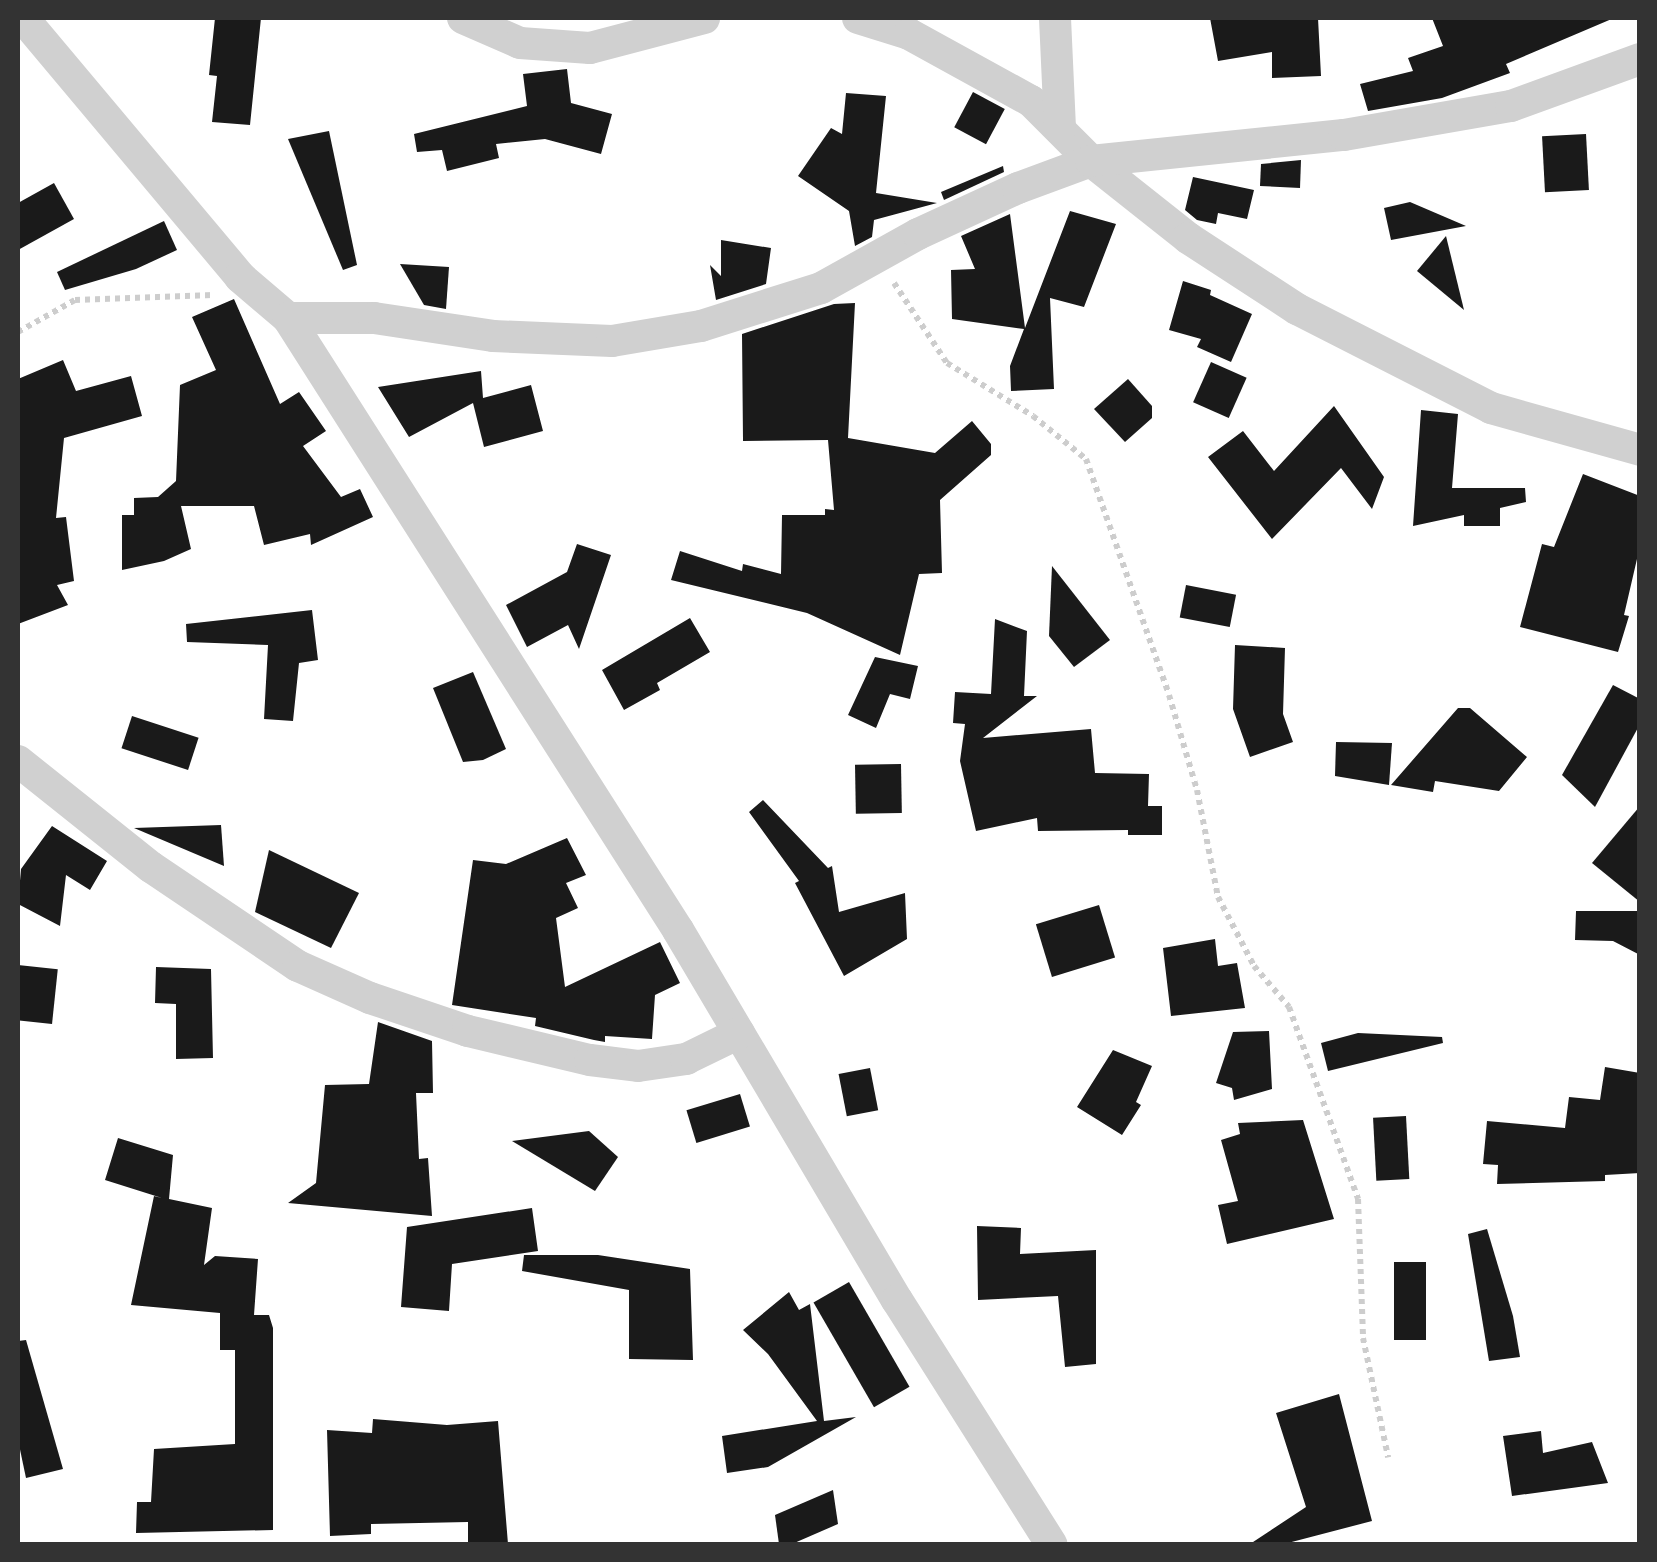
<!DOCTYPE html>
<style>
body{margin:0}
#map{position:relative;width:1657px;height:1562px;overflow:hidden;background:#fff;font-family:"Golos Text",sans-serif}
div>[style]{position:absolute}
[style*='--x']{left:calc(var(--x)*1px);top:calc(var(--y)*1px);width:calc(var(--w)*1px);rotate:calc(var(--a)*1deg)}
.building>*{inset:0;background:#1a1a1a;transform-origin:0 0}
.path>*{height:6px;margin-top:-3px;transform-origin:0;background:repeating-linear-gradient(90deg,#cdcdcd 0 5px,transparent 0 10px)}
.minor>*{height:32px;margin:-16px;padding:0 16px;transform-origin:16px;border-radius:16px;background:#d0d0d0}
span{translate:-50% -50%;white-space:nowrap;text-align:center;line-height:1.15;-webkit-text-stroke:10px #fff;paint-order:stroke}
.frame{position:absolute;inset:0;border:20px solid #333;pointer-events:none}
</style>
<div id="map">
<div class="building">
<div style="clip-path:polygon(215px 18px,261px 18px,250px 125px,212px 122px,217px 76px,209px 75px)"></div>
<div style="clip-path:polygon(1210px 18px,1318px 18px,1321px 76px,1272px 78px,1272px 52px,1218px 61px)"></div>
<div style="clip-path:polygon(1432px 18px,1614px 18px,1506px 64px,1510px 73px,1442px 98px,1368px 111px,1360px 84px,1413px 71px,1408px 58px,1443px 46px)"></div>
<div style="clip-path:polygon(567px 69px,571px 103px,612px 114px,601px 154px,545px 139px,496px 144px,499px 158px,447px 171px,442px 150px,417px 152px,414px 134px,527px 106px,523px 74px)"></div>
<div style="left:973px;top:92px;width:36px;height:40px;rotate:28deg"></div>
<div style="clip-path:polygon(846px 93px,886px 96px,876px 193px,937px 203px,874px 220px,872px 237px,855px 246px,849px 211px,798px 176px,831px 128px,842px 134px)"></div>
<div style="clip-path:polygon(329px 131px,357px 265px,343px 270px,288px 139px)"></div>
<div style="left:1586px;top:134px;width:56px;height:44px;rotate:87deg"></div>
<div style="clip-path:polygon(1301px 160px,1300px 188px,1260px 186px,1261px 164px)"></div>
<div style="clip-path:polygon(1003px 166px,1004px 172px,944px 200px,941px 192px)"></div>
<div style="clip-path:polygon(1193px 177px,1254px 190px,1247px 219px,1218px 213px,1216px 224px,1197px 220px,1185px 210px)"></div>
<div style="clip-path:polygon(54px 183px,74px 219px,18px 250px,18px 203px)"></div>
<div style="clip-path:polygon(1410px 202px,1466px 226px,1391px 240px,1384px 208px)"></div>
<div style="clip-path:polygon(1070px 211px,1116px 224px,1084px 307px,1050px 298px,1054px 389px,1011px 391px,1010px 366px,1024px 329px,952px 319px,951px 270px,975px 269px,961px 236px,1010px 214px,1025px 328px)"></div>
<div style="clip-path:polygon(164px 221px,177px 250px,136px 269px,65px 290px,57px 272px)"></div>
<div style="clip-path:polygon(1446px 236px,1464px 310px,1417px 271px)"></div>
<div style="clip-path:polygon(721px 240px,771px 248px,766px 284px,716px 300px,710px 265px,721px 276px)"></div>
<div style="clip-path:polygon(400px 264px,449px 267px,446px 309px,424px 305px)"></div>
<div style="clip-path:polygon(1183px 281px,1211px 290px,1210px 295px,1252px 314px,1231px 362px,1197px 347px,1201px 339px,1169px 330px)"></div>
<div style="clip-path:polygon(234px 299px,280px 404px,299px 392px,326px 431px,303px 446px,341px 497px,360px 489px,373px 517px,311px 545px,310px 534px,264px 545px,254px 506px,181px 506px,191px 549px,164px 561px,122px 570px,122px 515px,134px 515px,134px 498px,158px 497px,176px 481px,180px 385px,216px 370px,192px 317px)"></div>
<div style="clip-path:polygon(855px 303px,848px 438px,935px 453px,972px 421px,991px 444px,991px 455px,940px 500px,942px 573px,919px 574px,900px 655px,807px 613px,671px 580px,680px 551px,742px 571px,743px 564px,781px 574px,782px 515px,825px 515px,825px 509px,834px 510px,828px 440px,743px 441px,742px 334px,834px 304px)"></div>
<div style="clip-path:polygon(63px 360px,76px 391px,131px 376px,142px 416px,64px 438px,56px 518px,66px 517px,74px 581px,57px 585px,68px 605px,18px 624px,18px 379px)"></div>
<div style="left:1211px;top:362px;width:39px;height:44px;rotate:24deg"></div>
<div style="clip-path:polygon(481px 371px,483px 398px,531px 385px,543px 431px,484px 447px,473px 403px,409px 437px,378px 387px)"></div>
<div style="clip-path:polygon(1128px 379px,1152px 406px,1152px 418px,1125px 442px,1094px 409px)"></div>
<div style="clip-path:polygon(1334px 406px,1384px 477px,1372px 509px,1341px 468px,1272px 539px,1208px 457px,1243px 431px,1274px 471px)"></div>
<div style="clip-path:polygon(1421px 410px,1458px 414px,1452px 488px,1525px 488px,1526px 502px,1500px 508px,1500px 526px,1464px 526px,1464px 515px,1413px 526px)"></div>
<div style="clip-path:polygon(1583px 474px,1640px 496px,1640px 546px,1624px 615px,1629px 616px,1618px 652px,1520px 627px,1542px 544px,1554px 547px)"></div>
<div style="clip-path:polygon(577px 544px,611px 555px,579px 649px,568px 625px,527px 647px,506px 605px,567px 572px)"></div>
<div style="clip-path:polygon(1052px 566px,1110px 640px,1074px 667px,1049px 636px)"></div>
<div style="left:1186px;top:585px;width:51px;height:33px;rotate:11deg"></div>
<div style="clip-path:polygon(312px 610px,318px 660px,299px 663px,293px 721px,264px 719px,268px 645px,187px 642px,186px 624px)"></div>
<div style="clip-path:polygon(690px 618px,710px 652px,657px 683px,660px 690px,624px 710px,602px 670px)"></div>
<div style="clip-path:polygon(995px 619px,1027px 631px,1024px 696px,1037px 696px,983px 738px,1091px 729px,1095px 773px,1149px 774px,1148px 806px,1162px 806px,1162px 835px,1128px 835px,1128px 830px,1038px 831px,1037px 818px,976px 831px,960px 761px,965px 724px,953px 723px,955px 692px,991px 694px)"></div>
<div style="clip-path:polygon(1235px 645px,1285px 648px,1283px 714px,1293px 742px,1250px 757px,1233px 709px)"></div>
<div style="clip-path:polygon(875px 657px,918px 666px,910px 699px,890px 694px,876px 728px,848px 715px)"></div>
<div style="clip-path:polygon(473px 672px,506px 749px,483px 760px,463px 762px,433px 688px)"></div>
<div style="clip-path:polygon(1613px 685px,1640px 699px,1640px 724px,1595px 807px,1562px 775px)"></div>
<div style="clip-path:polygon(1458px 708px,1470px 708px,1527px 757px,1499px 791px,1435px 781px,1433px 792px,1391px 785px)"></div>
<div style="left:132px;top:716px;width:70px;height:34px;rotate:18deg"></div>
<div style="clip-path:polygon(1336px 742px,1392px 743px,1389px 785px,1335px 776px)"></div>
<div style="left:901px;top:764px;width:49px;height:46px;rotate:89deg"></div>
<div style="clip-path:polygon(763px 800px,828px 868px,832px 866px,839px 912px,905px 893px,907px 939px,844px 976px,795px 883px,799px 881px,749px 812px)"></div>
<div style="clip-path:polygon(1640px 806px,1640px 902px,1592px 863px)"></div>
<div style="clip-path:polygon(221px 825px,224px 866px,134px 828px)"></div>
<div style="clip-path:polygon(52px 826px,107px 861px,90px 890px,66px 875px,60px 926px,18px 904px,21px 869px)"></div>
<div style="clip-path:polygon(567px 838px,586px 875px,566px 883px,578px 908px,556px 918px,565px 987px,660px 942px,680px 983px,655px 995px,652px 1039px,605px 1036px,605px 1042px,594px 1040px,535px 1026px,536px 1018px,452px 1005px,473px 860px,506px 864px)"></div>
<div style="clip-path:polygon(269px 850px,359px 893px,331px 948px,255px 912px)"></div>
<div style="left:1099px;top:905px;width:55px;height:66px;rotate:73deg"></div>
<div style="clip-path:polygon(1576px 911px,1640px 911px,1640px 955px,1613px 941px,1575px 940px)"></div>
<div style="clip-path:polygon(1215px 939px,1218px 966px,1237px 963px,1245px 1008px,1171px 1016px,1163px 948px)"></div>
<div style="left:18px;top:965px;width:40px;height:55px;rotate:6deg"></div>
<div style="clip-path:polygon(156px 967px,211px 969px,213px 1058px,176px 1059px,176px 1004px,155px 1003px)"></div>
<div style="clip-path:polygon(378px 1022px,432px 1041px,433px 1093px,416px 1093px,419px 1159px,428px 1158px,432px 1216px,288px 1203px,316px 1183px,325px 1085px,369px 1084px)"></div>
<div style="clip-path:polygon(1269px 1031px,1272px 1089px,1234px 1100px,1232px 1088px,1216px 1083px,1233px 1032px)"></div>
<div style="clip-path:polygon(1358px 1033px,1442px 1037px,1443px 1043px,1328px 1071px,1321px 1043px)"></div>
<div style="clip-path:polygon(1113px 1050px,1152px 1066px,1136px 1102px,1141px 1105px,1122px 1135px,1077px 1107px)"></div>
<div style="clip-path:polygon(1605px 1067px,1640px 1073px,1640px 1173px,1605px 1175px,1605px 1181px,1497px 1184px,1498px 1165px,1483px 1164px,1487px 1121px,1565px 1128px,1569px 1097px,1600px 1100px)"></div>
<div style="left:870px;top:1068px;width:43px;height:32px;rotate:79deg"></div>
<div style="left:740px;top:1094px;width:34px;height:56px;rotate:73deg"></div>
<div style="left:1406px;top:1116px;width:63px;height:33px;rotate:87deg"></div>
<div style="clip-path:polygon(1303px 1120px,1334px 1219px,1227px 1244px,1218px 1205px,1238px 1201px,1221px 1140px,1240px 1134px,1238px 1123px)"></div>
<div style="clip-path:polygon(589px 1131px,618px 1157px,595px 1191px,512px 1141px)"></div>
<div style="clip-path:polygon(118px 1138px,173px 1155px,169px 1199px,212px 1208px,204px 1265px,215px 1256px,258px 1259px,254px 1315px,269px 1315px,273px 1328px,273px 1530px,136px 1533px,137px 1502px,151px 1502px,154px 1449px,235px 1444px,235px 1350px,220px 1350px,220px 1313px,131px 1305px,154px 1196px,162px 1198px,105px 1180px)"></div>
<div style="clip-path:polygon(532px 1208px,538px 1251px,452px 1264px,449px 1311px,401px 1307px,407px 1227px)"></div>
<div style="clip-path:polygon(977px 1226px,1021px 1228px,1020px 1254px,1096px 1250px,1096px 1364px,1065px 1367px,1058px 1296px,978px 1300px)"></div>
<div style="clip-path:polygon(1487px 1229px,1513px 1316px,1520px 1357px,1489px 1361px,1468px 1234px)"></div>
<div style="clip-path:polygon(524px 1255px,598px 1255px,690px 1269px,693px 1360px,629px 1359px,629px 1290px,522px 1271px)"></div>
<div style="left:1394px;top:1262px;width:32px;height:78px"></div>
<div style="left:849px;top:1282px;width:121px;height:41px;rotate:60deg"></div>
<div style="clip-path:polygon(789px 1292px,799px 1310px,810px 1304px,824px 1421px,856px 1417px,768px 1467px,727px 1473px,722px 1436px,817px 1421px,768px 1354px,743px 1330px)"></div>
<div style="clip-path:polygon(26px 1340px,63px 1469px,26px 1478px,18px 1440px,18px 1341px)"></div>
<div style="clip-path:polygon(1339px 1394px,1372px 1521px,1284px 1544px,1250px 1544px,1306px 1507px,1276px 1413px)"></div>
<div style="clip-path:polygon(373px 1419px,447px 1425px,498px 1421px,508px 1544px,468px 1544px,468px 1522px,371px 1524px,371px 1534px,330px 1536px,327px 1430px,372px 1433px)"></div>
<div style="clip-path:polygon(1541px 1431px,1543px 1453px,1592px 1442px,1608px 1483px,1512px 1496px,1503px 1436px)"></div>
<div style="clip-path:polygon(833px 1490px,838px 1524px,792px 1544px,779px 1544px,775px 1515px)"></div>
</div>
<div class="path">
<div style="--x:894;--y:283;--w:96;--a:56.5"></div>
<div style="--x:947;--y:363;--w:101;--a:31.6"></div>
<div style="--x:1033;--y:416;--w:68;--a:39.1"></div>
<div style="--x:1086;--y:459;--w:250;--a:70.6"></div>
<div style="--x:1169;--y:695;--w:99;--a:73.6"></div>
<div style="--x:1197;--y:790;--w:109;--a:78.9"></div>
<div style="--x:1218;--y:897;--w:78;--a:62.4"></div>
<div style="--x:1254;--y:966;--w:54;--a:49.5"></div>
<div style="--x:1289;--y:1007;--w:204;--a:70.2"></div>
<div style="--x:1358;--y:1199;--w:139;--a:87.9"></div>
<div style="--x:1363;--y:1338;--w:122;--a:78.1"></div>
<div style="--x:18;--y:332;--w:65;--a:-29.3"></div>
<div style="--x:75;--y:300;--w:138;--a:-2.1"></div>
</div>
<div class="minor">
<div style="--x:23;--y:18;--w:338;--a:50"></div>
<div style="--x:240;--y:277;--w:63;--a:40.5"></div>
<div style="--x:288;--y:318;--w:726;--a:57.49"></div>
<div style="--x:678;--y:930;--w:430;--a:59.4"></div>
<div style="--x:897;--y:1300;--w:289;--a:57.7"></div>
<div style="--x:463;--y:18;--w:62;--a:23.7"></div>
<div style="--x:520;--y:43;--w:70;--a:4.1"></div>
<div style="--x:590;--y:48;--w:118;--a:-14.7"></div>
<div style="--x:858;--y:18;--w:53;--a:17.4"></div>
<div style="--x:909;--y:34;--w:139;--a:28.8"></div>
<div style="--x:1031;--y:101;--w:85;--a:45"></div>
<div style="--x:1091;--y:161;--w:124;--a:38.4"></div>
<div style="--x:1188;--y:238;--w:130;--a:33.1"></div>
<div style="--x:1297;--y:309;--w:218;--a:27"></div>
<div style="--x:1491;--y:408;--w:155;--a:15.7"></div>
<div style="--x:1055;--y:18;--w:111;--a:87.4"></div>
<div style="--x:288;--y:318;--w:86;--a:0"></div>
<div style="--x:374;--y:318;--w:120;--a:8.6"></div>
<div style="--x:493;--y:336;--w:119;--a:2.4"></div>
<div style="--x:612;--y:341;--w:90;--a:-9.6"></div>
<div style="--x:701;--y:326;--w:126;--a:-17.6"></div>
<div style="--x:821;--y:288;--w:111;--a:-29.1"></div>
<div style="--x:918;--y:234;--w:110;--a:-24.7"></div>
<div style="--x:1018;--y:188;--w:78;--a:-20.3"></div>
<div style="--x:1091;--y:161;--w:254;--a:-5.9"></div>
<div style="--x:1344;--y:135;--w:169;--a:-9.9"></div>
<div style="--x:1511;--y:106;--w:137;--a:-20"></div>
<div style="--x:18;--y:761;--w:170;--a:38.6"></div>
<div style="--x:151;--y:867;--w:177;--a:34"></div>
<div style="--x:298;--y:966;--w:79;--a:24"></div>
<div style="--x:370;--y:998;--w:103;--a:18.6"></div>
<div style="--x:468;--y:1031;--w:125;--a:13.4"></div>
<div style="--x:590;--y:1060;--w:48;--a:7.1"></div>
<div style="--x:638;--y:1066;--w:49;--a:-8.3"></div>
<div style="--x:686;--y:1059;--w:59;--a:-26.1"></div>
</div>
<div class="frame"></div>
</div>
